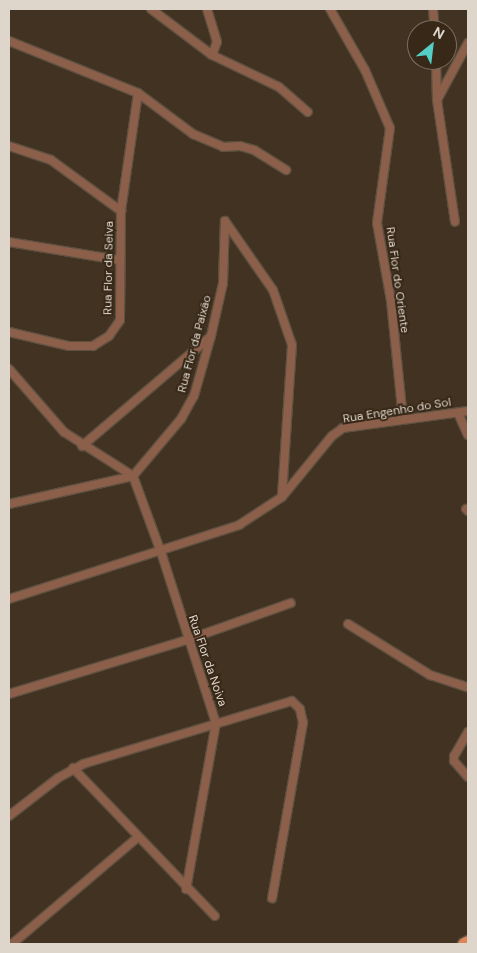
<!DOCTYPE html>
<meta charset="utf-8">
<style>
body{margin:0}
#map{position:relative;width:477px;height:953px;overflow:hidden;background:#413221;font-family:"DM Sans",sans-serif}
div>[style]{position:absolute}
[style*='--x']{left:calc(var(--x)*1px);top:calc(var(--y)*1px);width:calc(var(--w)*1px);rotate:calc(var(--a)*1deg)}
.roads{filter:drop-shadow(1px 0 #5d5040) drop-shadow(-1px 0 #5d5040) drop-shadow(0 1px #5d5040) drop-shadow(0 -1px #5d5040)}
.minor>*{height:8px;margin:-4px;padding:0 4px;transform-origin:4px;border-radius:4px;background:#8b5f4a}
.primary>*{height:12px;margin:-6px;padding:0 6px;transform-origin:6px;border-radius:6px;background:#dd8458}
span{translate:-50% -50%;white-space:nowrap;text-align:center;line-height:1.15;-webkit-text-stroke:4px #372817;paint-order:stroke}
.street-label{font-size:12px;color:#dfd6cb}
.frame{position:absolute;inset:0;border:10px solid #dfd6cb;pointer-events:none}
.north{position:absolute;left:407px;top:20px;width:50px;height:50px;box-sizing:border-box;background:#372817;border:1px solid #7a6e5f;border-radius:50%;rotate:29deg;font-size:14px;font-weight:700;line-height:20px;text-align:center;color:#dfd6cb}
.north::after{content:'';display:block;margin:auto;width:18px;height:22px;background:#55cec6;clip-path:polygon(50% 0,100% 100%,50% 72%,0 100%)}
</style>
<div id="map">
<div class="roads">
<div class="minor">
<div style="--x:151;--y:9;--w:76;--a:37"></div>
<div style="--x:212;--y:55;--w:74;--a:25.5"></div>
<div style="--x:279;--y:87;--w:38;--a:41"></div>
<div style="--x:207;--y:9;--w:34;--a:73"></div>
<div style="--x:217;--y:42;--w:14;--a:111"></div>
<div style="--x:330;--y:9;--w:70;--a:60.2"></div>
<div style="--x:365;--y:70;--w:63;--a:66.7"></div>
<div style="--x:390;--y:128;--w:96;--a:97.8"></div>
<div style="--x:377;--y:223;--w:79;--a:79.8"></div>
<div style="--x:391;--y:301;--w:119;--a:84.2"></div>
<div style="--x:433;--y:9;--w:21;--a:85"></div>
<div style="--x:9;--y:41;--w:139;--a:22"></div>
<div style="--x:138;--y:93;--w:69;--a:36.7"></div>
<div style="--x:193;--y:134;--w:33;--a:23"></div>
<div style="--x:223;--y:147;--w:17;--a:-3"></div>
<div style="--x:240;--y:146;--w:15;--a:16"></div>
<div style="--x:254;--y:150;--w:38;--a:32"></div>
<div style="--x:436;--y:60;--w:40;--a:88.6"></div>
<div style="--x:437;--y:100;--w:123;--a:81.6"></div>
<div style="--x:437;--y:100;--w:65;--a:-61.5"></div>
<div style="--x:9;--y:146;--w:44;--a:18.4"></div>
<div style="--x:51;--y:160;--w:87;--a:36.1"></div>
<div style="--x:225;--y:221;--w:84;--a:55.2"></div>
<div style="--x:273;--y:290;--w:58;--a:70.9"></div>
<div style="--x:292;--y:345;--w:152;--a:93.8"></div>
<div style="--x:9;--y:242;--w:111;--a:9.3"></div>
<div style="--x:9;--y:332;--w:62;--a:13.1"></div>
<div style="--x:69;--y:346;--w:24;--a:0"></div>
<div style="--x:93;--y:346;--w:19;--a:-32"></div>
<div style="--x:109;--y:336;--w:19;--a:-55"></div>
<div style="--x:120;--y:320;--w:109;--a:-89.5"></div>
<div style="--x:121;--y:211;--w:119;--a:-81.8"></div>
<div style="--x:9;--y:369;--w:84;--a:48.9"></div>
<div style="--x:64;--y:432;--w:82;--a:32.5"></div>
<div style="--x:458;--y:413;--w:24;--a:66"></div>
<div style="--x:82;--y:446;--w:168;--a:-40.4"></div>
<div style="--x:133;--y:476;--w:81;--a:69.8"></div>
<div style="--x:161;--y:552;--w:180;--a:72.2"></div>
<div style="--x:216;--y:723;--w:169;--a:100.2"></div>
<div style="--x:9;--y:504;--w:127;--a:-12.7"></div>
<div style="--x:133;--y:476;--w:75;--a:-49.9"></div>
<div style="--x:181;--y:419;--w:26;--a:-61"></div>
<div style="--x:194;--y:396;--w:62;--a:-74.2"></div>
<div style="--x:211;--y:336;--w:54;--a:-77.2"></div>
<div style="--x:223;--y:283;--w:62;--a:-88.2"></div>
<div style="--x:466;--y:509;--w:3;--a:45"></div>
<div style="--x:9;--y:599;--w:242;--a:-17.8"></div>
<div style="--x:239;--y:525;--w:51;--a:-33.1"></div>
<div style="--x:282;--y:497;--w:79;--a:-50.7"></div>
<div style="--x:332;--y:436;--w:14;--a:-36"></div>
<div style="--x:343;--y:428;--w:126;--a:-7.7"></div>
<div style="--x:348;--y:624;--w:97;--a:31.9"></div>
<div style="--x:430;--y:675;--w:40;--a:18"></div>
<div style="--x:9;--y:694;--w:186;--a:-16.9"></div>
<div style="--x:187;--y:640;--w:110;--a:-19.6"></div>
<div style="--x:468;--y:732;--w:28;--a:120"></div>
<div style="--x:454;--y:756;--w:5;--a:90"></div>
<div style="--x:454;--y:761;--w:21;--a:49"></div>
<div style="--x:73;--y:768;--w:205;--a:46.2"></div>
<div style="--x:9;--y:816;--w:62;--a:-37.8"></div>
<div style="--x:58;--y:778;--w:29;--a:-29"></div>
<div style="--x:83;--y:764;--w:218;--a:-16.8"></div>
<div style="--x:292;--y:701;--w:11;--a:45"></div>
<div style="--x:300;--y:709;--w:14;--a:78"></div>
<div style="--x:303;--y:723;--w:178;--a:100"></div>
<div style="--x:12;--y:944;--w:165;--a:-40.3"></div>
</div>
<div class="primary">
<div style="--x:464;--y:944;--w:4;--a:-27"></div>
</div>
</div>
<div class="street-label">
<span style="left:109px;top:268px;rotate:-89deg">Rua Flor da Seiva</span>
<span style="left:397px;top:280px;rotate:82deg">Rua Flor do Oriente</span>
<span style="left:195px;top:344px;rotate:-75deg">Rua Flor da Paixão</span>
<span style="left:397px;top:411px;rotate:-9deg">Rua Engenho do Sol</span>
<span style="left:207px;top:661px;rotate:71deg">Rua Flor da Noiva</span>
</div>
<div class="frame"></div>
<div class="north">N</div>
</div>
